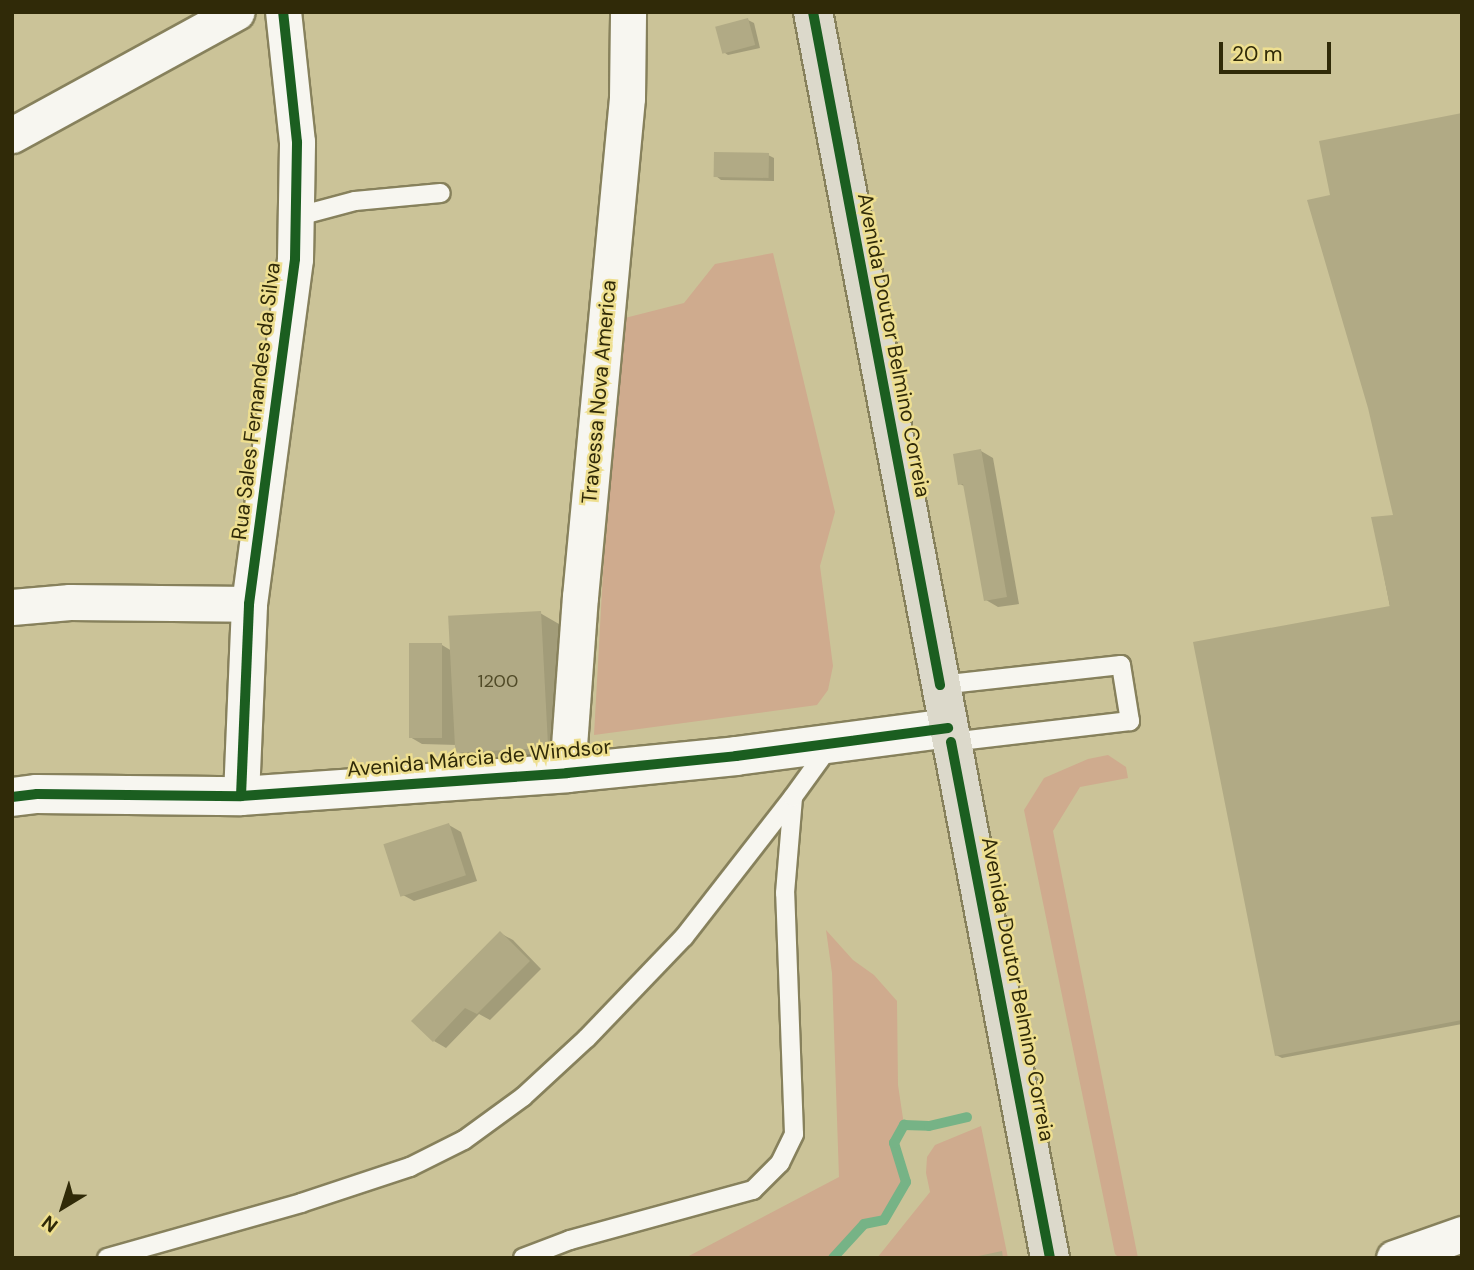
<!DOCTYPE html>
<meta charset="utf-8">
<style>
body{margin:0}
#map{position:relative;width:1474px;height:1270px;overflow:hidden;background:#cbc398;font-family:"DM Sans",sans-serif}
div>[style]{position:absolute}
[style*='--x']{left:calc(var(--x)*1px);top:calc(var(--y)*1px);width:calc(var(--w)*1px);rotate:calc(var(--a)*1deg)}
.green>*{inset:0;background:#cfab8e}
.shadow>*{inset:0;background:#0003}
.stream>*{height:10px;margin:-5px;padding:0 5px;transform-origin:5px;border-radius:5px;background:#76b386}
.building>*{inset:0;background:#b1aa85;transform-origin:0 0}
.roads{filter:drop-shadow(2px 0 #87815c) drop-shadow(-2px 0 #87815c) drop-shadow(0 2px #87815c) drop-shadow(0 -2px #87815c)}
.service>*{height:18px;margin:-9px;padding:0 9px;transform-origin:9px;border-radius:9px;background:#f7f6f0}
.minor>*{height:35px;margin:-17.5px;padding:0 17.5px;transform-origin:17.5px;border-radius:17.5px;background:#f7f6f0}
.tertiary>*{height:38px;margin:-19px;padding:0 19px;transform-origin:19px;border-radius:19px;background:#f7f6f0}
.primary>*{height:38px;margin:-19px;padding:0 19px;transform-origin:19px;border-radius:19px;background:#dcd9cb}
.cycleway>*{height:10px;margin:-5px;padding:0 5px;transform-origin:5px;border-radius:5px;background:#1b5e20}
span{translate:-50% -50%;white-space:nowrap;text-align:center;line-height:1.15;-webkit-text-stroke:5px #eedf90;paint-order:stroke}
.number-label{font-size:18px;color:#504a27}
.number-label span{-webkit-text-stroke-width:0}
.street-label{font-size:21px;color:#302a08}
.frame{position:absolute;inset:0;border:14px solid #302a08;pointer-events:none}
.north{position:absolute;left:28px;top:1172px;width:70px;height:70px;-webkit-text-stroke:5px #eedf90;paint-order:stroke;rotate:218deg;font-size:19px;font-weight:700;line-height:28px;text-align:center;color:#302a08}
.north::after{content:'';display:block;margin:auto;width:24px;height:32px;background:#302a08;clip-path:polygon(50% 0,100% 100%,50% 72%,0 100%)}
.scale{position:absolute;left:1219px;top:42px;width:112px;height:32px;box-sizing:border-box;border:4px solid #302a08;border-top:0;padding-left:9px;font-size:21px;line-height:24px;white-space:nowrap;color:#302a08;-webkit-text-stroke:5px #eedf90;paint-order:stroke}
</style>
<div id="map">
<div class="green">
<div style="clip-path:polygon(773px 253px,835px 512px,820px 566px,833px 666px,828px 690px,817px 705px,594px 735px,617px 320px,684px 303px,715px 264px)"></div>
<div style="clip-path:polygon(1108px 755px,1126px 767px,1128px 778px,1080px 787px,1053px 831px,1138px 1258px,1119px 1258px,1115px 1254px,1024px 810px,1044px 778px,1088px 759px)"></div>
<div style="clip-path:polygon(826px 930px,853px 960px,874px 975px,897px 1001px,898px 1085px,904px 1125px,894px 1143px,906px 1182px,884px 1220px,864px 1224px,833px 1258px,685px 1258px,839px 1177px,832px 973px)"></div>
<div style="clip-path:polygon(981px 1126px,1008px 1258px,877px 1258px,930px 1192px,926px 1173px,927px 1157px,935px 1145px)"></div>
</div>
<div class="shadow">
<div style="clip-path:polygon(748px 20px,754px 23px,760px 48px,728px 55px,722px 51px)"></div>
<div style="clip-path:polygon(1462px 115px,1462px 1024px,1282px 1058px,1276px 1055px,1390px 607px,1373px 519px,1395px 516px,1332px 196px)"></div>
<div style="clip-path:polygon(768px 155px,774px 158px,774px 181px,721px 180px,716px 176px)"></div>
<div style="clip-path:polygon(981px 451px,993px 458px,1019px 604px,998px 607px,986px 600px,966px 487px,960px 484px)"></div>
<div style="clip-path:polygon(540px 613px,559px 624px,566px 758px,476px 761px,457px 751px,457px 745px,422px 744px,410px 737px,442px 645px,452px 651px)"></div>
<div style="clip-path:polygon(449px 825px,461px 832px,477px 881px,414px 901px,401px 894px)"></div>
<div style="clip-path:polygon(500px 933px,513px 940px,541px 969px,490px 1020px,479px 1014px,446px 1048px,434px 1041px)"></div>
</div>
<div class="stream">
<div style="--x:833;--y:1258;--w:46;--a:-47.6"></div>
<div style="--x:864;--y:1224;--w:20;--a:-11"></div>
<div style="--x:884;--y:1220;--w:44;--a:-59.9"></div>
<div style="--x:906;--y:1182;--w:41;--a:-107.1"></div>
<div style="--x:894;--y:1143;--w:21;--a:-61"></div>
<div style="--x:904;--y:1125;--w:25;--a:2"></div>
<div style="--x:929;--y:1126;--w:39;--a:-13"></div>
</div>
<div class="building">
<div style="left:748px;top:18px;width:28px;height:34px;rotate:75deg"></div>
<div style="clip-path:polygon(1462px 113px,1462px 1020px,1275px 1056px,1193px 642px,1390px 606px,1371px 517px,1393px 515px,1368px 408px,1307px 200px,1330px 195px,1319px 141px)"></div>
<div style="left:714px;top:152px;width:55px;height:25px;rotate:1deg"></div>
<div style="clip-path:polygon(981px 449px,1007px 597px,984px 601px,963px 484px,958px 485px,953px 454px)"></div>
<div style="left:541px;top:611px;width:137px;height:93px;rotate:87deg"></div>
<div style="left:409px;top:643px;width:33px;height:95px"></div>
<div style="left:449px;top:823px;width:55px;height:69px;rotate:72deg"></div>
<div style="clip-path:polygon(500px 931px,530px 961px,477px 1014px,465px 1008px,433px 1042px,411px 1021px)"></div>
<div style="clip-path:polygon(1002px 1251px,1003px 1258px,974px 1258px,974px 1257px)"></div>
</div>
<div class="roads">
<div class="service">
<div style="--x:295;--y:217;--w:62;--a:-14.9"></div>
<div style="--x:355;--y:201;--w:86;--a:-5.3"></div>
<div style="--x:940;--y:685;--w:182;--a:-6.3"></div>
<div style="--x:1121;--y:665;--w:57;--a:80.9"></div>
<div style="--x:1130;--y:721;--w:180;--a:173.3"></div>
<div style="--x:107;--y:1258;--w:202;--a:-15.8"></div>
<div style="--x:301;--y:1203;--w:115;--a:-18.3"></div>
<div style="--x:410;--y:1167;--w:60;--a:-26.6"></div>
<div style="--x:464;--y:1140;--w:73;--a:-36.1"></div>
<div style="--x:523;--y:1097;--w:87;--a:-42.7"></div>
<div style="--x:587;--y:1038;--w:140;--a:-46.2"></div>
<div style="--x:684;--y:937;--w:177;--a:-52.1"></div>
<div style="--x:523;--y:1258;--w:50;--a:-21"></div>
<div style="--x:570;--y:1240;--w:190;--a:-15.3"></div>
<div style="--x:753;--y:1190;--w:38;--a:-45"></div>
<div style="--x:780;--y:1163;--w:32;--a:-64"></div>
<div style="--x:794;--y:1134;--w:241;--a:-92.1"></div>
<div style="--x:785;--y:893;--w:96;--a:-85.2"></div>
<div style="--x:793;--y:797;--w:62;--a:-54.2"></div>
</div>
<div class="minor">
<div style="--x:12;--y:135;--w:256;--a:-28.7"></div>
<div style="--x:12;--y:607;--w:58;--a:-4.9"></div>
<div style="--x:70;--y:602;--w:179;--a:0.6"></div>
<div style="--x:567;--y:773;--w:176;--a:-85.8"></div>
<div style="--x:580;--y:597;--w:501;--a:-84.62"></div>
<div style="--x:627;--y:98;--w:86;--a:-89.3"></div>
<div style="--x:241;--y:796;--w:192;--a:-87.6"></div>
<div style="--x:249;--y:604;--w:348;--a:-82.4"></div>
<div style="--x:295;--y:259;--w:117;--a:-89"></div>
<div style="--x:297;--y:142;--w:131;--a:-96.1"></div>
<div style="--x:1394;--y:1258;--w:72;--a:-19.4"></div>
</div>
<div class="tertiary">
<div style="--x:12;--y:797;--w:25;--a:-7"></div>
<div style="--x:37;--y:794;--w:204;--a:0.6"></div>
<div style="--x:241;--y:796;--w:327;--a:-4"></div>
<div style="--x:567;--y:773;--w:170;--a:-5.7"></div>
<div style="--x:736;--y:756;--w:214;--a:-7.5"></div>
</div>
<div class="primary">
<div style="--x:813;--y:12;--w:1268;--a:79.23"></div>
</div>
</div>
<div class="cycleway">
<div style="--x:813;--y:12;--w:685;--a:79.31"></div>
<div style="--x:951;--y:742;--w:525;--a:79.14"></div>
<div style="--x:241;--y:796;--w:192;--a:-87.6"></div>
<div style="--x:249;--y:604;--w:348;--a:-82.4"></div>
<div style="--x:295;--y:259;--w:117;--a:-89"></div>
<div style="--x:297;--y:142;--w:131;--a:-96.1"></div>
<div style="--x:12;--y:797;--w:25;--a:-7"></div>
<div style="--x:37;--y:794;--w:204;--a:0.6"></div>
<div style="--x:241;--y:796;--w:327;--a:-4"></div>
<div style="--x:567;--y:773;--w:170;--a:-5.7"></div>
<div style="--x:736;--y:756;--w:214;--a:-7.5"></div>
</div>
<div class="number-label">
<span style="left:498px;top:681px">1200</span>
</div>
<div class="street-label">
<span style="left:894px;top:345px;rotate:79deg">Avenida Doutor Belmino Correia</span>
<span style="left:599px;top:392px;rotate:-85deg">Travessa Nova America</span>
<span style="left:256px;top:401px;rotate:-83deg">Rua Sales Fernandes da Silva</span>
<span style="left:479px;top:758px;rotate:-5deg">Avenida Márcia de Windsor</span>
<span style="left:1018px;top:989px;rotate:79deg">Avenida Doutor Belmino Correia</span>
</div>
<div class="frame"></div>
<div class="north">N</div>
<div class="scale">20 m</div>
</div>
